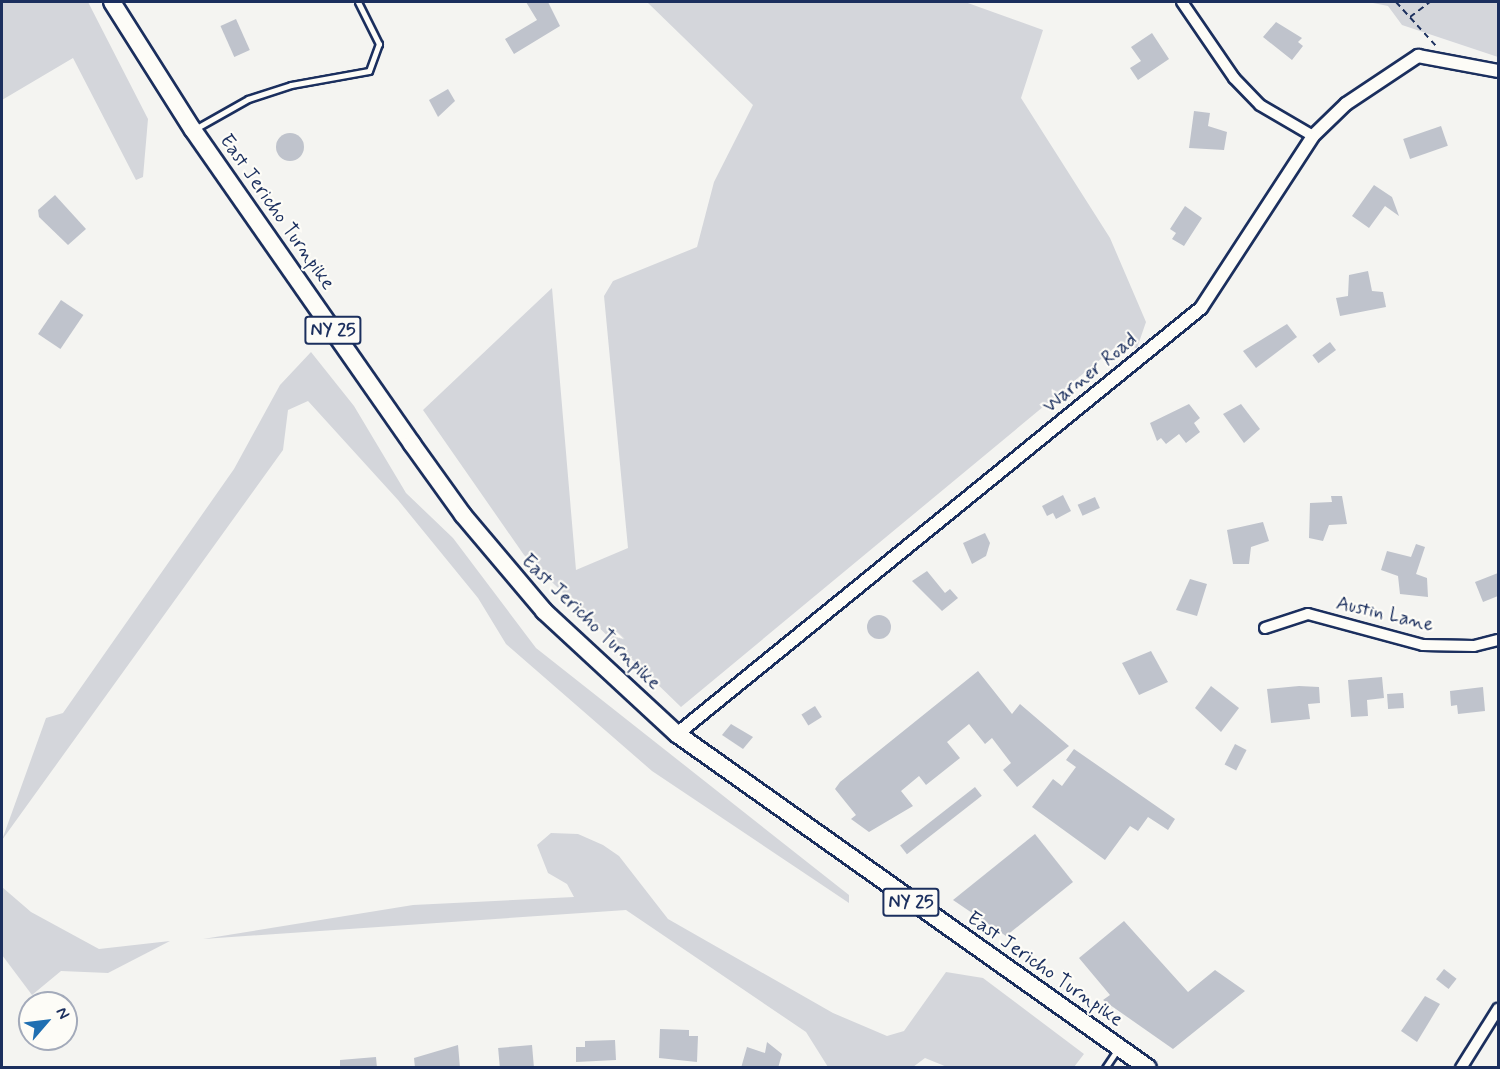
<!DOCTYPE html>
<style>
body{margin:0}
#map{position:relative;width:1500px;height:1069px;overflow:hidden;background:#f4f4f1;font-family:Mynerve,sans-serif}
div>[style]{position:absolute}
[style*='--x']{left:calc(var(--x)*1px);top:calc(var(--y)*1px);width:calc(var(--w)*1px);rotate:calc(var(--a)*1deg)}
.green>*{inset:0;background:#d4d6db}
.building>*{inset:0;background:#bfc3cc;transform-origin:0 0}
.round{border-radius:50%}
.path>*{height:2px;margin-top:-1px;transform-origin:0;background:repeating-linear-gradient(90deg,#1b2f5e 0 6px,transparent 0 10.5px)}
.roads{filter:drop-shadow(2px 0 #1b2f5e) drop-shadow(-2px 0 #1b2f5e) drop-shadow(0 2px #1b2f5e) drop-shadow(0 -2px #1b2f5e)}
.service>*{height:5px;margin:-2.5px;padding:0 2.5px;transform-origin:2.5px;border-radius:2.5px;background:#fdfcf7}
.minor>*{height:10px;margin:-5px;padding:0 5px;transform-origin:5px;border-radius:5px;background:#fdfcf7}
.tertiary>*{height:12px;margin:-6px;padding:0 6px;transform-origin:6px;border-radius:6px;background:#fdfcf7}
.primary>*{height:16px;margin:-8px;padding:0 8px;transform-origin:8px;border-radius:8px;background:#fdfcf7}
span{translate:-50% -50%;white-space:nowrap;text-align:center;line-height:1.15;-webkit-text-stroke:4.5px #fdfcf7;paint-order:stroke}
.shield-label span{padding:2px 4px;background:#fdfcf7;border:2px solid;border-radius:4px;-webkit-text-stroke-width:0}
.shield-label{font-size:18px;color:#1b2f5e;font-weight:700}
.street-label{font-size:20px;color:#1b2f5e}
.frame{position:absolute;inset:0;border:3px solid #1b2f5e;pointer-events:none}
.north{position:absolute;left:18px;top:991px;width:60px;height:60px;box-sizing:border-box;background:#fdfcf7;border:2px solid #a3aaba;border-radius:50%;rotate:62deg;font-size:16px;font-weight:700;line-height:24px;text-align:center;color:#1b2f5e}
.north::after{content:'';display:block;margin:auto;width:21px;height:27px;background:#1f6fb2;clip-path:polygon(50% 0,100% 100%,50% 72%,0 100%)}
</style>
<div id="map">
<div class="green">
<div style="clip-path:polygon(2px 2px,88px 2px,148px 119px,143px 177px,136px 180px,73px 58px,2px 100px)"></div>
<div style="clip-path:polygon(647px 2px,965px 2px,1043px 30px,1021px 98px,1110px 238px,1146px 322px,1137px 348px,1119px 344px,681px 707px,524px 555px,423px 410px,552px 288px,576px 570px,628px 548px,604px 296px,613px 281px,697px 247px,714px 182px,753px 105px)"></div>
<div style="clip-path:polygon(1368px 2px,1498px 2px,1498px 57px,1402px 25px,1388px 6px)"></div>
<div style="clip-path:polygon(311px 352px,354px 406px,406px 493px,453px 538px,536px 648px,835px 884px,849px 895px,849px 903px,652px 771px,506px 644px,478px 598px,398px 500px,308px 401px,288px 410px,283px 450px,2px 840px,46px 718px,63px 713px,234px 469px,280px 385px)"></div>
<div style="clip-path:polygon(551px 833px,578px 834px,603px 845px,619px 856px,668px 919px,833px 1013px,887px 1036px,904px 1031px,946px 972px,983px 978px,1084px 1054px,1074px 1067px,947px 1067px,925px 1058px,913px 1067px,828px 1067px,806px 1032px,626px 910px,203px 939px,413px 905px,574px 897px,567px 884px,548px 873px,537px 845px)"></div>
<div style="clip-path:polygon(2px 887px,31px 912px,99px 949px,170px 941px,108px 973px,61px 971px,32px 995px,2px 955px)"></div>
</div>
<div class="building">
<div style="clip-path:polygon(526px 2px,548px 2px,560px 26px,514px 54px,505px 39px,537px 20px)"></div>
<div style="left:236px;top:19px;width:34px;height:17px;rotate:66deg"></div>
<div style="clip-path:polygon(1276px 22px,1302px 38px,1298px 42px,1303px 46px,1292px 60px,1263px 37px)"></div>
<div style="clip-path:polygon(1152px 33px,1169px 59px,1138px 80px,1130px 68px,1141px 61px,1131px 47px)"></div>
<div style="clip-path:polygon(448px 89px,455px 101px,438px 117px,429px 100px)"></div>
<div style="clip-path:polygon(1194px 111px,1210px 113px,1208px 126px,1227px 132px,1224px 150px,1189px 148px)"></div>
<div style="left:1441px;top:126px;width:21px;height:40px;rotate:71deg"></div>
<div class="round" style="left:276px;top:133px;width:28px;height:28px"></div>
<div style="clip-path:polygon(1374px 185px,1392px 197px,1399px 216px,1385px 206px,1369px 228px,1352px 216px)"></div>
<div style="clip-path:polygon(55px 195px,86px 229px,68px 245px,39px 217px,38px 210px)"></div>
<div style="clip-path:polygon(1185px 206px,1202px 218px,1184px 246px,1172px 239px,1176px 233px,1170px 229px)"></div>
<div style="clip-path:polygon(1368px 271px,1372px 291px,1383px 292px,1386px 307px,1340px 316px,1336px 298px,1348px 296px,1349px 275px)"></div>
<div style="left:61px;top:300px;width:27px;height:41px;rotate:34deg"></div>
<div style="clip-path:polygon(1287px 324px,1297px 337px,1256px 368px,1243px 351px)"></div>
<div style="left:1330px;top:342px;width:10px;height:22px;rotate:53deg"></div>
<div style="clip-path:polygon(1189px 404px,1200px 418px,1194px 423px,1200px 432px,1186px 443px,1179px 434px,1166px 444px,1161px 438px,1157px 441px,1150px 423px)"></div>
<div style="clip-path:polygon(1241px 404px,1260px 429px,1244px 443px,1223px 414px)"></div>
<div style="clip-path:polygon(1063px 495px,1071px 511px,1056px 519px,1053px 513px,1047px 516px,1042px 506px)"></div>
<div style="clip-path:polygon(1331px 496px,1342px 496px,1347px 524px,1329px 525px,1323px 541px,1309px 538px,1310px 503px,1332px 502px)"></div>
<div style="left:1095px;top:497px;width:12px;height:19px;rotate:66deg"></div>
<div style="clip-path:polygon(1263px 522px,1269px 541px,1251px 547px,1249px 564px,1233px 564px,1227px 530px)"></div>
<div style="clip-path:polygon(985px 533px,990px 543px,986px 556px,972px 564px,963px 543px)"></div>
<div style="clip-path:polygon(1416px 544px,1425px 547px,1416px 574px,1427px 578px,1428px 597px,1400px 594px,1398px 576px,1381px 570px,1387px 551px,1411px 557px)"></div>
<div style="clip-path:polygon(927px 571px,945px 593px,950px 589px,958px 598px,942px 611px,912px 581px)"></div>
<div style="clip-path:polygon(1498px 573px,1498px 596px,1483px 602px,1475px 582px)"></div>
<div style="clip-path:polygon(1190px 579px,1207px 584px,1197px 616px,1176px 610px)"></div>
<div class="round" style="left:867px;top:615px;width:24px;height:24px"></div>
<div style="clip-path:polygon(1151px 651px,1168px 682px,1139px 695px,1122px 663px)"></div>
<div style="clip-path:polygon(978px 671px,1012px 714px,1020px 704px,1069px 746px,1017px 787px,1003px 770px,1011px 763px,992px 738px,985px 744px,969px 724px,947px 742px,960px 758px,926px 785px,919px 776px,901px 791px,913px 806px,869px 832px,851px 819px,856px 815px,835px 789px,840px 782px)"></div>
<div style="clip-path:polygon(1382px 677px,1384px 698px,1367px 700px,1368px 716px,1351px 717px,1348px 680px)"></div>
<div style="clip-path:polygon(1211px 686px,1239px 708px,1221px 732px,1195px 708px)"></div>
<div style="clip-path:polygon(1299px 686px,1319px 687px,1320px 703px,1308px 704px,1310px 719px,1271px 723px,1267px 689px)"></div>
<div style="clip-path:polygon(1483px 687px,1485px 711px,1458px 714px,1457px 705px,1451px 706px,1450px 691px)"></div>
<div style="left:1403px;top:693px;width:15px;height:16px;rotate:86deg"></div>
<div style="left:815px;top:706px;width:13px;height:16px;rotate:58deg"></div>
<div style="clip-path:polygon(731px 724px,753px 737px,743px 749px,722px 735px)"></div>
<div style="left:1235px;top:744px;width:13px;height:23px;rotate:27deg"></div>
<div style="clip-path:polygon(1074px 749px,1175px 819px,1168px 830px,1148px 817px,1138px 831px,1130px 826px,1105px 860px,1032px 807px,1053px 779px,1062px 786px,1076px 767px,1066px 760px)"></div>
<div style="left:975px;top:787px;width:11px;height:95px;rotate:52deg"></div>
<div style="clip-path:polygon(1035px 834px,1073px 882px,1006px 936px,953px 900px)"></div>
<div style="clip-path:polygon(1124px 921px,1188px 992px,1215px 970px,1245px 991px,1173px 1049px,1103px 1000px,1110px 995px,1079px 958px)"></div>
<div style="left:1444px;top:969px;width:16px;height:13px;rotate:38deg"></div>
<div style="clip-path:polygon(1425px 996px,1440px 1004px,1417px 1042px,1401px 1031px)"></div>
<div style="clip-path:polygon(660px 1029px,689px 1030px,689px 1036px,698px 1036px,697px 1062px,659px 1058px)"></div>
<div style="clip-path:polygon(615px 1040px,616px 1060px,576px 1062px,576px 1047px,585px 1047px,585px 1041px)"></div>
<div style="clip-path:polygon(767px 1042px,782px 1054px,778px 1068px,741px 1068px,747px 1047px,765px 1053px)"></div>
<div style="clip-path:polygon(458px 1045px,460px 1068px,415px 1068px,414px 1058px)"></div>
<div style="left:532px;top:1045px;width:22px;height:34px;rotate:85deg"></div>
<div style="clip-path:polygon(376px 1057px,377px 1068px,340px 1068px,340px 1060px)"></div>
</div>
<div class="path">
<div style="--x:1396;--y:2;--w:59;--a:47.7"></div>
<div style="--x:1410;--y:17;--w:25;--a:-37"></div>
</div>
<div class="roads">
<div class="service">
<div style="--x:195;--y:129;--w:61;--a:-29.5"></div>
<div style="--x:248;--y:99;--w:45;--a:-18"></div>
<div style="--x:291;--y:85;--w:79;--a:-10.2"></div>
<div style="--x:369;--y:71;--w:29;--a:-70"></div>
<div style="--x:379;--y:44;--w:47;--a:-116.6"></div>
<div style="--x:1105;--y:1068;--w:23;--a:-56"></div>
</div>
<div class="minor">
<div style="--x:1182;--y:2;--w:92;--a:55.6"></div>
<div style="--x:1234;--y:78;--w:37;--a:46"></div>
<div style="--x:1260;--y:105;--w:61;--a:30.3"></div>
<div style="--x:1265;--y:628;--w:45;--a:-18"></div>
<div style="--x:1308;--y:614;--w:119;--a:15.1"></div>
<div style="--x:1423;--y:645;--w:51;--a:1.1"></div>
<div style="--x:1474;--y:646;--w:25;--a:-14"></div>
<div style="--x:1461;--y:1068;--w:70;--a:-57.9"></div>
</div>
<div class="tertiary">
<div style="--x:677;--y:734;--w:675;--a:-39.11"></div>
<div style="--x:1201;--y:308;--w:205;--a:-56.9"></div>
<div style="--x:1313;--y:136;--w:46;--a:-44.1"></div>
<div style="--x:1346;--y:104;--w:87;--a:-33.7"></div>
<div style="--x:1418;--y:56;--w:81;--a:10.6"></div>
</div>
<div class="primary">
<div style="--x:112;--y:2;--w:151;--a:57.7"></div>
<div style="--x:193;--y:130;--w:383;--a:55.1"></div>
<div style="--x:412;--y:444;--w:87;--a:54.3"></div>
<div style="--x:463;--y:515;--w:126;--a:49.8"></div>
<div style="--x:544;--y:611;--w:181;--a:42.8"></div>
<div style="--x:677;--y:734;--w:577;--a:35.34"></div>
</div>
</div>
<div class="shield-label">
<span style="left:333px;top:330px">NY 25</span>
<span style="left:911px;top:902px">NY 25</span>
</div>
<div class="street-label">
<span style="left:277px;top:212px;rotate:55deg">East Jericho Turnpike</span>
<span style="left:1090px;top:373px;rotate:-39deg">Warner Road</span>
<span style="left:1385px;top:614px;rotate:13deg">Austin Lane</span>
<span style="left:591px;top:622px;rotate:44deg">East Jericho Turnpike</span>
<span style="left:1045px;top:969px;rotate:35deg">East Jericho Turnpike</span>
</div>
<div class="frame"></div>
<div class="north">N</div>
</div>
